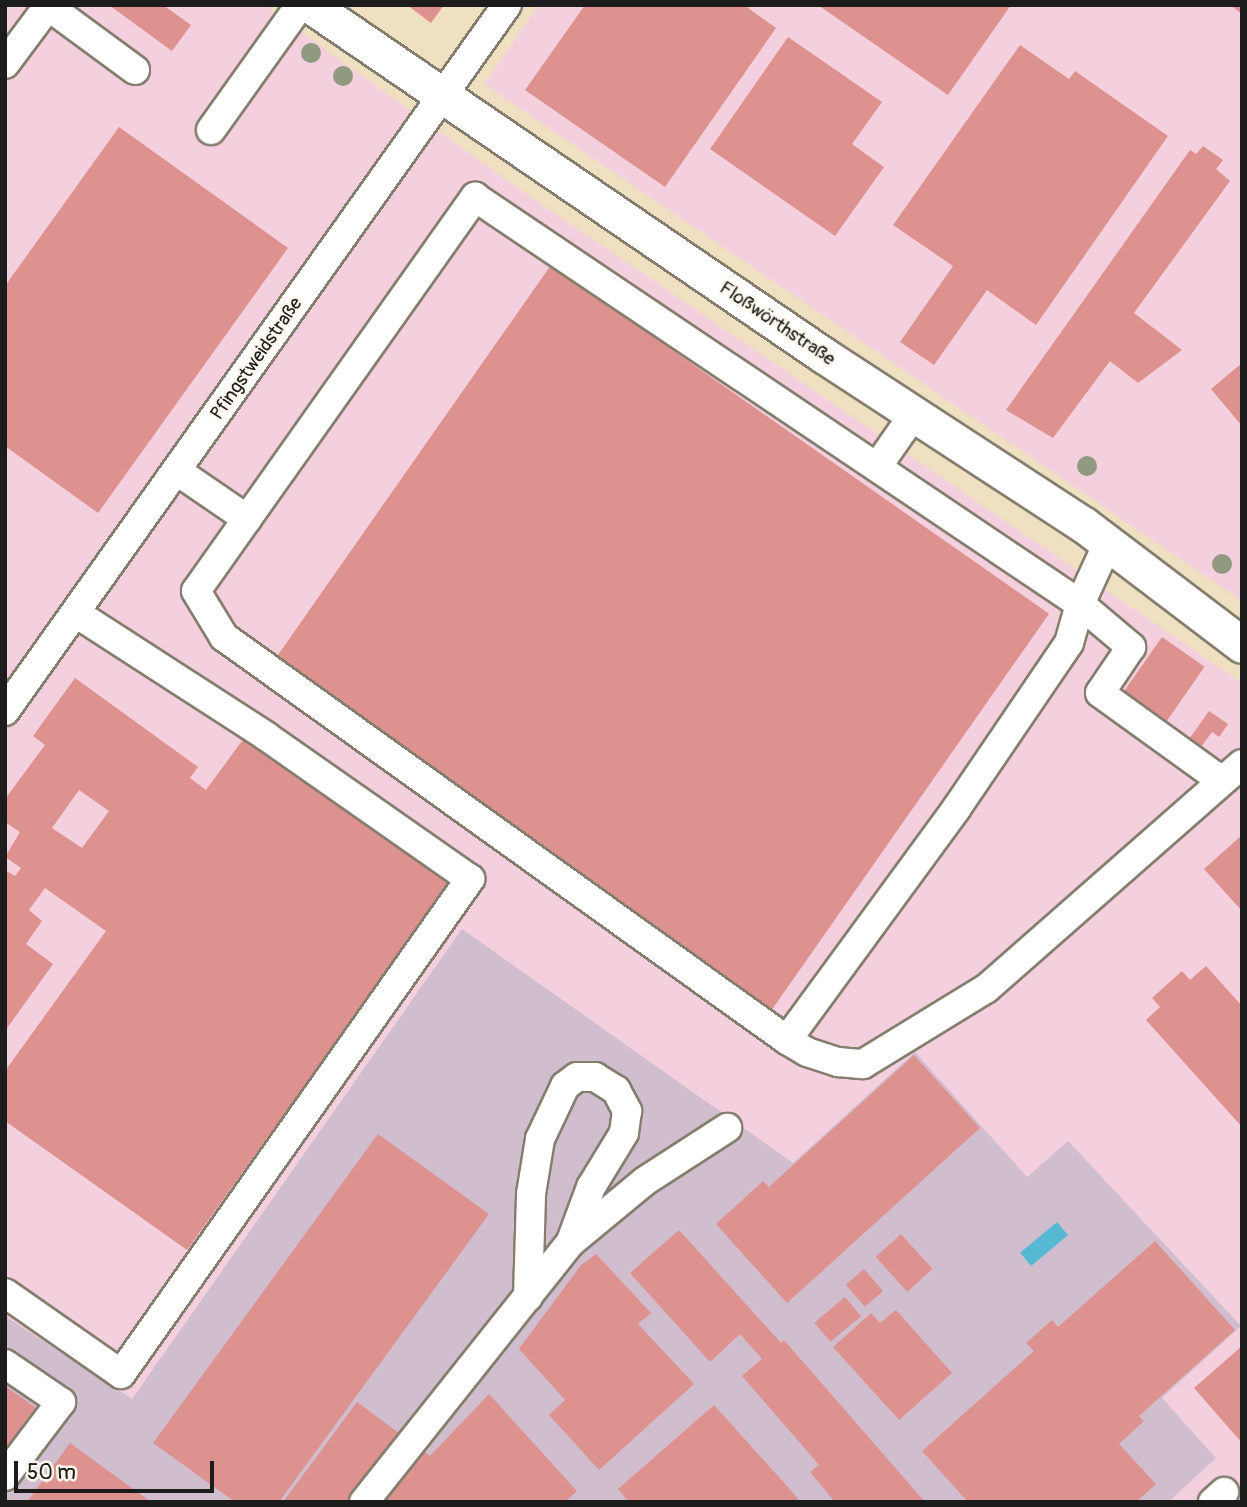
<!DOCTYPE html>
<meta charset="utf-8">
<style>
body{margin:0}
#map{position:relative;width:1247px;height:1507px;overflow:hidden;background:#eee0c0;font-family:Pangolin,sans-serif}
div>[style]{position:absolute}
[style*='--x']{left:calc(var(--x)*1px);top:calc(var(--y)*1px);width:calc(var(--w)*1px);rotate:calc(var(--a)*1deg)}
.built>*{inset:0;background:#f4cfdd}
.industrial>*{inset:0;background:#d0bdcd}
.water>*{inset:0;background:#56b9d4;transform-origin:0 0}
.building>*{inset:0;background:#de928f;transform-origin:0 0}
.roads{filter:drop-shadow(2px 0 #857e6e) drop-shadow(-2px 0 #857e6e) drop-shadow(0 2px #857e6e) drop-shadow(0 -2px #857e6e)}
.minor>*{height:28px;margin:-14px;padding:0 14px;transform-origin:14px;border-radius:14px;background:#fff}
.major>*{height:35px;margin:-17.5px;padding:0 17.5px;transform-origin:17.5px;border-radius:17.5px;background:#fff}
.trees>*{width:20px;height:20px;margin:-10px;border-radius:50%;background:#8f9a80}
span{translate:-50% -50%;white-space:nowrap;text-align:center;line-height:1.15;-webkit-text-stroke:5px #fbf7ec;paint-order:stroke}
.street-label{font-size:19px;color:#1c1c1c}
.frame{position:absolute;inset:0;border:7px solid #1c1c1c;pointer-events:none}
.scale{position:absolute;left:14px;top:1461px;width:200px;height:32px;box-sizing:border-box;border:4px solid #1c1c1c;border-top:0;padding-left:9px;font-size:21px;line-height:24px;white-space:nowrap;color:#1c1c1c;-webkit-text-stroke:5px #fbf7ec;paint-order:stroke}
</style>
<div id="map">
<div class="built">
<div style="clip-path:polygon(5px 5px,264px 5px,515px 186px,1242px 683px,1242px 1502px,5px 1502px)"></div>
<div style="clip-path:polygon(539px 5px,1242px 5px,1242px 601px,484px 84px)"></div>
</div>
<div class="industrial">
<div style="clip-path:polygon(462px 929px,793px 1163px,915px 1052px,1027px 1177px,1068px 1141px,1241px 1326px,1162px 1398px,1216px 1458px,1168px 1502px,5px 1502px,5px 1316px,132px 1399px)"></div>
</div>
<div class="water">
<div style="left:1057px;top:1222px;width:17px;height:48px;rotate:50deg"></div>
</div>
<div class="building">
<div style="clip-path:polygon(109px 5px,163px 5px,191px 25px,172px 51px)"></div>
<div style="clip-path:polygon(407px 5px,444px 5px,431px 23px)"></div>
<div style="clip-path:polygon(585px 5px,744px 5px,776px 28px,665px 187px,525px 90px)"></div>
<div style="clip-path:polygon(818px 5px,1011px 5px,948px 95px)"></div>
<div style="clip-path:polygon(1230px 5px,1242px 5px,1242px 14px)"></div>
<div style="clip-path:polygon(788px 37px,882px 102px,852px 144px,884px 167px,835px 236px,710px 149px)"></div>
<div style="clip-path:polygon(1020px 45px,1069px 79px,1075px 71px,1168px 136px,1036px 325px,987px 290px,934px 365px,900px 342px,953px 266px,893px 225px)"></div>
<div style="clip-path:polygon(119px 127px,288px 248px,98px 513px,5px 446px,5px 286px)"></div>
<div style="clip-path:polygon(1203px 146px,1223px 160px,1216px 169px,1230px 181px,1134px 313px,1182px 350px,1138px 383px,1110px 361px,1053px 438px,1006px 410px,1190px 150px,1196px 154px)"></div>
<div style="left:551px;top:265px;width:608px;height:487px;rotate:35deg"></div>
<div style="clip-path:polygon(1242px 363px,1242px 426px,1211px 389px)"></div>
<div style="left:1162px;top:637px;width:52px;height:66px;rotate:35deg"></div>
<div style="clip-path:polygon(evenodd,75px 678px,198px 767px,190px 778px,206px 790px,250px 730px,454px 876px,187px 1250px,5px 1121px,5px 1071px,106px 931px,45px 888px,29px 910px,42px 921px,26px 944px,53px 964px,5px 1031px,5px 870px,15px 876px,21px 868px,5px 857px,20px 832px,5px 822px,5px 799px,45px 745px,33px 736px,75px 678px,79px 790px,109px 811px,82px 848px,52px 828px,79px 790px)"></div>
<div style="clip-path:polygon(1209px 711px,1228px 724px,1219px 737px,1212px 732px,1199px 750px,1187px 742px)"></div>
<div style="clip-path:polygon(1242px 835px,1242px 911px,1204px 869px)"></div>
<div style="clip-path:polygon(1206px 966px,1242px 1006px,1242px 1127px,1146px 1020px,1160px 1007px,1152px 998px,1182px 971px,1190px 980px)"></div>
<div style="clip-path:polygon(914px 1055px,980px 1128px,787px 1303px,716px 1224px,763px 1181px,769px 1187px)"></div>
<div style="clip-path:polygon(378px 1134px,489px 1214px,279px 1502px,235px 1502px,153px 1443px)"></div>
<div style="clip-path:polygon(679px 1230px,781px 1343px,784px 1340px,925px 1502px,835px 1502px,810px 1472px,819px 1465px,742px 1376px,762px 1359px,740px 1334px,710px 1362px,630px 1273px)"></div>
<div style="left:901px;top:1234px;width:47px;height:34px;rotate:48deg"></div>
<div style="clip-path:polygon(1155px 1241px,1235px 1330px,1139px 1416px,1144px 1421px,1119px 1444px,1156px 1484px,1136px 1502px,968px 1502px,922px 1451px,1034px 1351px,1026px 1343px,1052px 1320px,1058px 1327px)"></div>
<div style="clip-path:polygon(596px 1254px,651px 1313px,638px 1324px,694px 1384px,599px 1470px,549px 1415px,565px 1400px,519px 1349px,581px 1265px)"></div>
<div style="left:864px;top:1269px;width:29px;height:24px;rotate:49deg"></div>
<div style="left:845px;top:1297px;width:25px;height:40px;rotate:50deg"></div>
<div style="clip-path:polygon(896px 1310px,952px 1373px,899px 1420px,833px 1347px,871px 1313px,880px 1323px)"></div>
<div style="clip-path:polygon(1242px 1346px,1242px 1443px,1194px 1388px)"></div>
<div style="clip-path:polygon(5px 1386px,39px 1410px,5px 1457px)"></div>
<div style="clip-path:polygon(489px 1394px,577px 1491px,565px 1502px,283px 1502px,357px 1402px,430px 1456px)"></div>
<div style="clip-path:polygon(714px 1405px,795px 1495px,800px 1502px,629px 1502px,618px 1489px)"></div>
<div style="clip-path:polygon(70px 1443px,151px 1502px,27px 1502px)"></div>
</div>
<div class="roads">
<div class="minor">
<div style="--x:48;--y:6;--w:108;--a:36.3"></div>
<div style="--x:5;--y:64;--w:74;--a:-53.3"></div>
<div style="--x:211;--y:130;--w:153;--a:-54.5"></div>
<div style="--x:877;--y:467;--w:65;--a:-55.1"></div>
<div style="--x:177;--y:471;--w:85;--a:34.4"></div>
<div style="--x:247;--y:519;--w:88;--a:125.3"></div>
<div style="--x:196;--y:591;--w:54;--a:58.7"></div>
<div style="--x:224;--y:637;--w:692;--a:35.6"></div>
<div style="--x:787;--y:1040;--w:23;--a:31"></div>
<div style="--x:807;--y:1052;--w:33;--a:18"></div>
<div style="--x:838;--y:1062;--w:25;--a:5"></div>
<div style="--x:863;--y:1064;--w:145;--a:-31.5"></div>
<div style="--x:987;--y:988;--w:339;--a:-41.3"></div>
<div style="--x:247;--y:519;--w:395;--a:-54.7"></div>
<div style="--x:475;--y:197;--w:729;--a:33.93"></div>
<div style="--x:1080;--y:604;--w:67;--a:40.1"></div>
<div style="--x:1131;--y:647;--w:55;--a:124"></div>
<div style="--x:1100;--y:693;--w:150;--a:35.8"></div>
<div style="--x:5;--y:711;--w:866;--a:-54.59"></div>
<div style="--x:787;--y:1040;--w:286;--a:-53.8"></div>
<div style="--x:956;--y:809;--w:201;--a:-55.8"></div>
<div style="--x:1069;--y:643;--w:41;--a:-74.2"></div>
<div style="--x:1080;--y:604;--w:67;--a:-65.3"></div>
<div style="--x:5;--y:1293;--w:141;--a:34.9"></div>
<div style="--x:121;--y:1374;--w:606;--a:-54.81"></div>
<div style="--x:470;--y:879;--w:249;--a:-145"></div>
<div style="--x:266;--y:736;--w:226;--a:-147.1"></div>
<div style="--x:528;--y:1297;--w:103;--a:-88.3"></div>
<div style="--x:531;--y:1194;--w:56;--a:-80.7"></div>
<div style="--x:540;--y:1139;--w:59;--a:-64.7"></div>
<div style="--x:565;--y:1086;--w:15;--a:-37"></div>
<div style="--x:577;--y:1077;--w:18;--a:0"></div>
<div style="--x:595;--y:1077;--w:25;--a:32"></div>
<div style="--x:616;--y:1090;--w:24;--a:62"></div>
<div style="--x:627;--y:1111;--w:22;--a:98"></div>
<div style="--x:624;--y:1133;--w:63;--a:121.4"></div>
<div style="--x:591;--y:1187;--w:58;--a:110.3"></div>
<div style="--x:5;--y:1364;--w:68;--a:34.2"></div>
<div style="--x:61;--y:1402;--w:93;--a:127.1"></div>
<div style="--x:364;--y:1502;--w:331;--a:-51.5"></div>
<div style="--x:570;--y:1243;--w:97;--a:-39.6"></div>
<div style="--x:645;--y:1181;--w:98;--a:-32.9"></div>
<div style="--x:1213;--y:1502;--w:15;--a:-42"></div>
</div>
<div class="major">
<div style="--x:310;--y:5;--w:621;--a:34.3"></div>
<div style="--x:823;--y:355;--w:311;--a:33.1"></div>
<div style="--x:1084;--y:525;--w:198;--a:37.2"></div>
</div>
</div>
<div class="trees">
<div style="left:311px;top:53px"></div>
<div style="left:343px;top:76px"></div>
<div style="left:1087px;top:466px"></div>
<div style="left:1222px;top:564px"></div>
</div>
<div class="street-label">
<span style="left:777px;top:324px;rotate:34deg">Floßwörthstraße</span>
<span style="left:257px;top:359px;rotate:-55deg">Pfingstweidstraße</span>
</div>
<div class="frame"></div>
<div class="scale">50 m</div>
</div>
